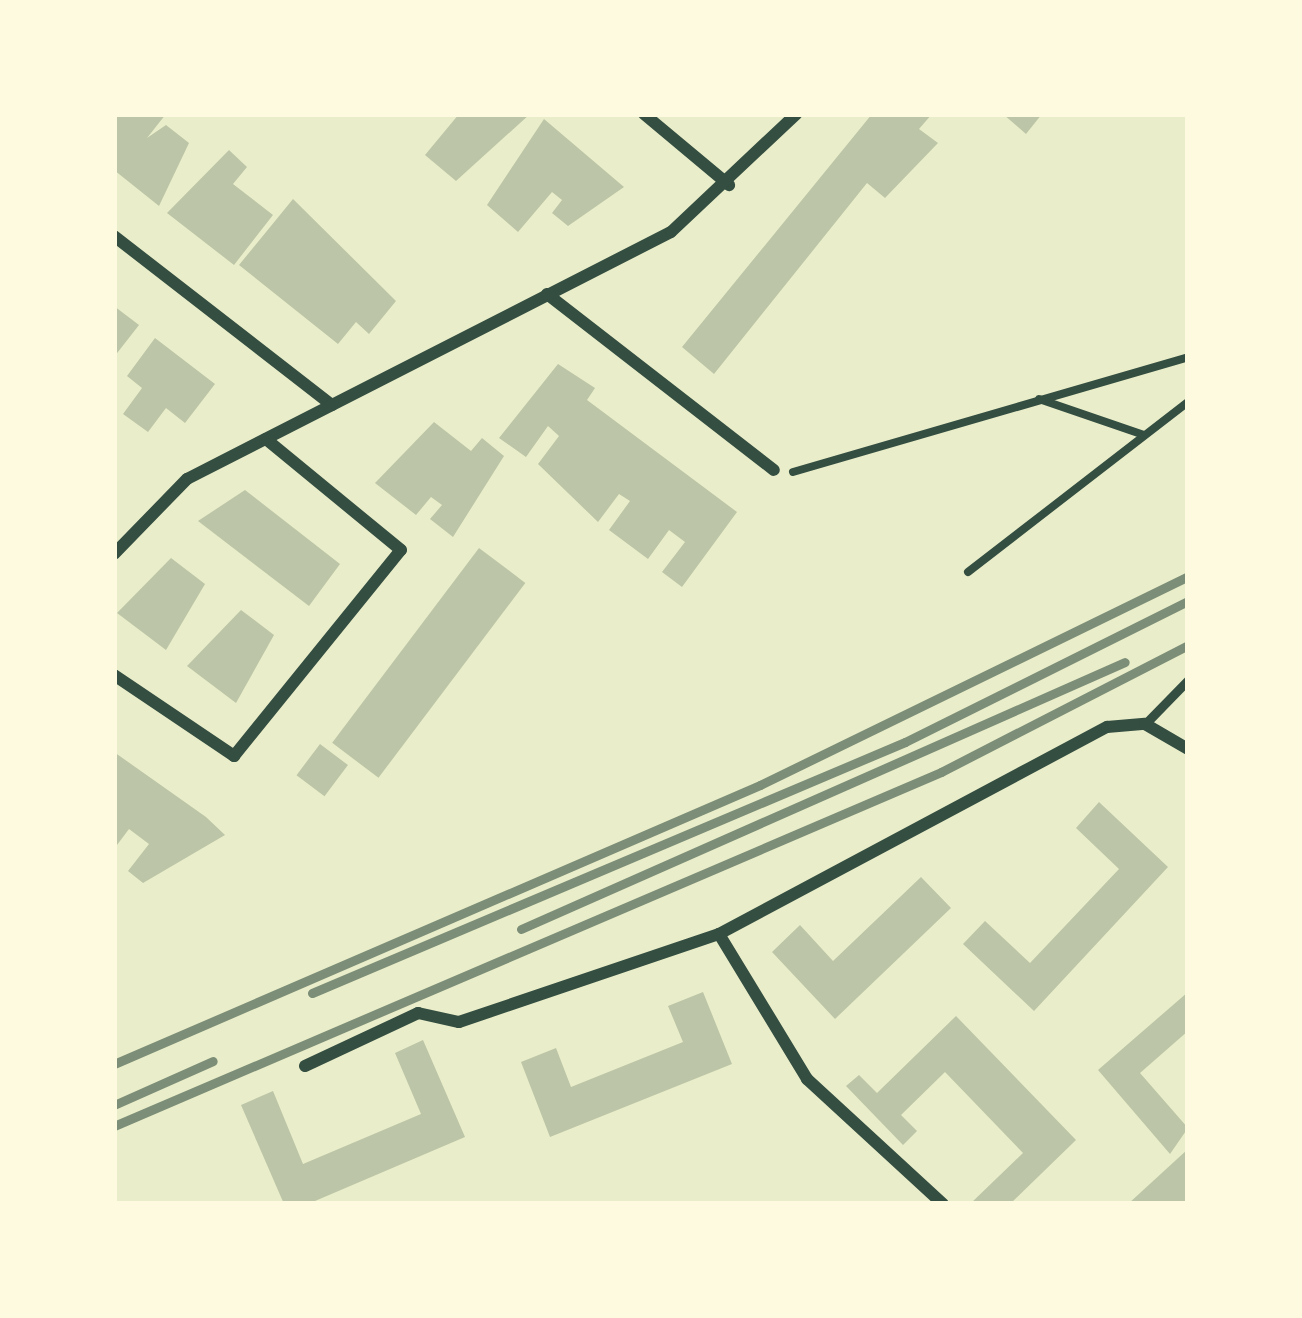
<!DOCTYPE html>
<style>
body{margin:0}
#map{position:relative;width:1302px;height:1318px;overflow:hidden;background:#e9edc9;font-family:"PT Sans Narrow",sans-serif}
div>[style]{position:absolute}
[style*='--x']{left:calc(var(--x)*1px);top:calc(var(--y)*1px);width:calc(var(--w)*1px);rotate:calc(var(--a)*1deg)}
.building>*{inset:0;background:#bcc5a7;transform-origin:0 0}
.path>*{height:8px;margin:-4px;padding:0 4px;transform-origin:4px;border-radius:4px;background:#344e41}
.service>*{height:9px;margin:-4.5px;padding:0 4.5px;transform-origin:4.5px;border-radius:4.5px;background:#344e41}
.minor>*{height:12px;margin:-6px;padding:0 6px;transform-origin:6px;border-radius:6px;background:#344e41}
.rail>*{height:9px;margin:-4.5px;padding:0 4.5px;transform-origin:4.5px;border-radius:4.5px;background:#7c8e77}
span{translate:-50% -50%;white-space:nowrap;text-align:center;line-height:1.15;-webkit-text-stroke:12px #fefae0;paint-order:stroke}
.frame{position:absolute;inset:0;border:117px solid #fefae0;pointer-events:none}
</style>
<div id="map">
<div class="building">
<div style="clip-path:polygon(114px 114px,166px 114px,147px 138px,166px 125px,189px 143px,159px 206px,114px 170px)"></div>
<div style="clip-path:polygon(459px 114px,530px 114px,456px 181px,425px 155px)"></div>
<div style="clip-path:polygon(872px 114px,932px 114px,919px 129px,938px 143px,885px 198px,867px 183px,714px 374px,682px 347px)"></div>
<div style="clip-path:polygon(1003px 114px,1042px 114px,1026px 134px)"></div>
<div style="clip-path:polygon(544px 119px,624px 187px,568px 226px,552px 213px,562px 200px,552px 192px,518px 232px,487px 205px)"></div>
<div style="clip-path:polygon(229px 150px,247px 167px,233px 184px,273px 215px,234px 265px,167px 213px)"></div>
<div style="clip-path:polygon(293px 199px,396px 301px,369px 334px,356px 322px,338px 344px,239px 265px)"></div>
<div style="clip-path:polygon(114px 306px,139px 325px,114px 357px)"></div>
<div style="clip-path:polygon(155px 338px,215px 384px,185px 423px,166px 408px,148px 432px,123px 414px,142px 388px,127px 376px)"></div>
<div style="clip-path:polygon(558px 364px,595px 388px,587px 400px,737px 512px,682px 587px,662px 572px,685px 542px,669px 530px,648px 559px,609px 530px,630px 501px,619px 494px,598px 522px,538px 464px,559px 436px,548px 426px,526px 457px,499px 438px)"></div>
<div style="clip-path:polygon(434px 422px,471px 451px,482px 438px,504px 456px,453px 537px,430px 519px,442px 505px,431px 497px,416px 515px,375px 483px)"></div>
<div style="clip-path:polygon(245px 490px,340px 564px,309px 606px,198px 521px)"></div>
<div style="left:479px;top:548px;width:58px;height:244px;rotate:37deg"></div>
<div style="clip-path:polygon(171px 558px,205px 584px,166px 650px,117px 613px)"></div>
<div style="clip-path:polygon(241px 610px,274px 635px,236px 703px,187px 666px)"></div>
<div style="left:320px;top:744px;width:35px;height:39px;rotate:37deg"></div>
<div style="clip-path:polygon(114px 752px,206px 817px,225px 835px,143px 883px,128px 871px,149px 844px,129px 829px,114px 849px)"></div>
<div style="clip-path:polygon(1099px 802px,1168px 867px,1034px 1011px,963px 944px,985px 921px,1030px 963px,1119px 869px,1076px 828px)"></div>
<div style="clip-path:polygon(921px 877px,951px 908px,835px 1019px,772px 952px,800px 925px,833px 961px)"></div>
<div style="clip-path:polygon(703px 992px,732px 1064px,550px 1137px,521px 1062px,556px 1048px,571px 1087px,683px 1042px,668px 1006px)"></div>
<div style="clip-path:polygon(1188px 992px,1188px 1031px,1140px 1073px,1188px 1128px,1170px 1154px,1098px 1070px)"></div>
<div style="clip-path:polygon(956px 1016px,1076px 1140px,1010px 1204px,970px 1204px,1023px 1153px,945px 1072px,901px 1115px,917px 1131px,903px 1145px,846px 1086px,859px 1075px,877px 1093px)"></div>
<div style="clip-path:polygon(423px 1040px,465px 1137px,308px 1204px,284px 1204px,241px 1105px,273px 1091px,303px 1164px,421px 1114px,395px 1053px)"></div>
<div style="clip-path:polygon(1188px 1149px,1188px 1204px,1128px 1204px)"></div>
</div>
<div class="path">
<div style="--x:1039;--y:399;--w:111;--a:18.9"></div>
<div style="--x:793;--y:472;--w:411;--a:-16.2"></div>
<div style="--x:968;--y:572;--w:278;--a:-37.7"></div>
</div>
<div class="service">
<div style="--x:1145;--y:724;--w:62;--a:-45.7"></div>
</div>
<div class="minor">
<div style="--x:644;--y:114;--w:111;--a:39.9"></div>
<div style="--x:114;--y:236;--w:276;--a:37.8"></div>
<div style="--x:547;--y:294;--w:287;--a:37.8"></div>
<div style="--x:114;--y:554;--w:105;--a:-45.8"></div>
<div style="--x:187;--y:479;--w:543;--a:-27.04"></div>
<div style="--x:671;--y:232;--w:172;--a:-43.3"></div>
<div style="--x:114;--y:675;--w:145;--a:34"></div>
<div style="--x:234;--y:756;--w:265;--a:-51"></div>
<div style="--x:401;--y:550;--w:175;--a:-140.6"></div>
<div style="--x:719;--y:934;--w:170;--a:58.7"></div>
<div style="--x:807;--y:1079;--w:185;--a:42.6"></div>
<div style="--x:305;--y:1066;--w:125;--a:-25.1"></div>
<div style="--x:418;--y:1013;--w:42;--a:12.4"></div>
<div style="--x:459;--y:1022;--w:274;--a:-18.7"></div>
<div style="--x:719;--y:934;--w:440;--a:-28.1"></div>
<div style="--x:1107;--y:727;--w:38;--a:-5"></div>
<div style="--x:1145;--y:724;--w:50;--a:30.2"></div>
</div>
<div class="rail">
<div style="--x:521;--y:929;--w:660;--a:-23.85"></div>
<div style="--x:312;--y:993;--w:644;--a:-22.94"></div>
<div style="--x:905;--y:742;--w:316;--a:-26.5"></div>
<div style="--x:114;--y:1064;--w:704;--a:-23.36"></div>
<div style="--x:760;--y:785;--w:476;--a:-26"></div>
<div style="--x:114;--y:1105;--w:108;--a:-24"></div>
<div style="--x:114;--y:1126;--w:900;--a:-23.17"></div>
<div style="--x:941;--y:772;--w:278;--a:-27.2"></div>
</div>
<div class="frame"></div>
</div>
